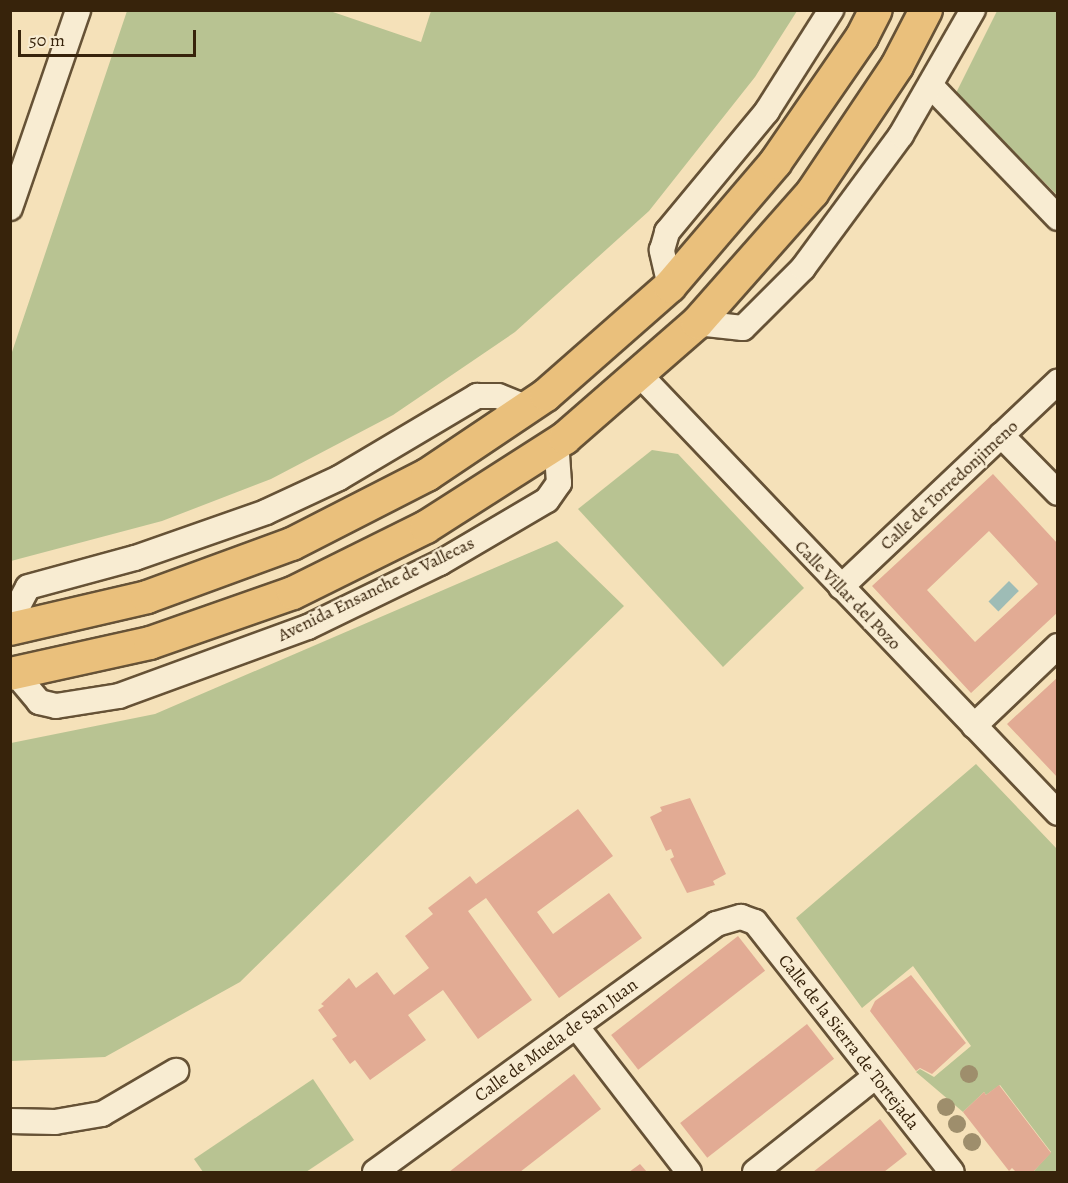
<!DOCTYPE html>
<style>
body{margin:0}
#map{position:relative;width:1068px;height:1183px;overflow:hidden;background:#f5e1b9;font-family:Alegreya,serif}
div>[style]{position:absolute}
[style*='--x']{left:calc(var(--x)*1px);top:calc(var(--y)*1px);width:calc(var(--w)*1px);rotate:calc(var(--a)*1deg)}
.green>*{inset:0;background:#b8c392}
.water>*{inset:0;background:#9ebcb6;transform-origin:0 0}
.building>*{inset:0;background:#e2ab94;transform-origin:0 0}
.roads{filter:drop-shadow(2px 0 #665236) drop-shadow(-2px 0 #665236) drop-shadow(0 2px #665236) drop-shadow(0 -2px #665236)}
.minor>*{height:24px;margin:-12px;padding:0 12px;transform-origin:12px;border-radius:12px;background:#f8ecd2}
.major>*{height:32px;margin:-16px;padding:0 16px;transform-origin:16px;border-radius:16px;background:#eac07c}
.trees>*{width:18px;height:18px;margin:-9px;border-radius:50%;background:#9e8e6c}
span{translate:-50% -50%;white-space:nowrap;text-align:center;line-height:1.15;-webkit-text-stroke:4.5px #f8ecd2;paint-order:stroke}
.street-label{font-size:18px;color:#37230b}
.frame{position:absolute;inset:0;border:12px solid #37230b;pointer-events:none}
.scale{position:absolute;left:18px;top:30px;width:178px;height:27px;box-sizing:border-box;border:3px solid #37230b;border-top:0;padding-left:8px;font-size:18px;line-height:21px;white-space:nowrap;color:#37230b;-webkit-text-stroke:4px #f8ecd2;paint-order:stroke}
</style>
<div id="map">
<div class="green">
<div style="clip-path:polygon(127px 11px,330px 11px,421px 42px,431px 11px,797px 11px,755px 77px,649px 211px,515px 332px,393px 415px,271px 479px,162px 521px,11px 561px,11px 355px)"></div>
<div style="clip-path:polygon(997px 11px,1057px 11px,1057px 195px,956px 93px)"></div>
<div style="clip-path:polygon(652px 450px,678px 454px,804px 588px,723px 667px,578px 509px)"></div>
<div style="clip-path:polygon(557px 541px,624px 606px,240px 982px,105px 1057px,11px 1061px,11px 743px,155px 714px)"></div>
<div style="clip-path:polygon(976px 764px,1057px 849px,1057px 1172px,1033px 1172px,1051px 1152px,1000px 1085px,986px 1095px,984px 1092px,963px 1112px,916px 1072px,920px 1069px,934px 1077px,971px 1046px,913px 966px,862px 1008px,796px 918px)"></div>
<div style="clip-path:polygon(313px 1079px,354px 1140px,306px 1172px,203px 1172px,194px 1159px)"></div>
</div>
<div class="water">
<div style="left:1009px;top:581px;width:14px;height:29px;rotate:45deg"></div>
</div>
<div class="building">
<div style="clip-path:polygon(evenodd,993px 474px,1058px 544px,1058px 612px,971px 693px,872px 586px,993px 474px,989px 531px,1038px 584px,975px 642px,927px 590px,989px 531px)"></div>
<div style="clip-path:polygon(1058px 677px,1056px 728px,1058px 778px,1007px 724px)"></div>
<div style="clip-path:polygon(690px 798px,726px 874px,713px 881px,715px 885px,687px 893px,670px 859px,674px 857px,671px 849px,666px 851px,650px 817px,662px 811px,660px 807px)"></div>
<div style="clip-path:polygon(578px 809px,613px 856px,537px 912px,553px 934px,609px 893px,642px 938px,559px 998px,486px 898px,468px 911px,532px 1000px,478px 1039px,443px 990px,408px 1015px,426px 1040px,370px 1080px,355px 1060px,350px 1064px,332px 1039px,337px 1036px,318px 1010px,324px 1006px,321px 1004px,349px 978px,356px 988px,377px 972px,394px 995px,429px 968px,405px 936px,433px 914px,428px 908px,470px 876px,476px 884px)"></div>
<div style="left:738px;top:936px;width:44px;height:161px;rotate:52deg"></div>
<div style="clip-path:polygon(911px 975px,966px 1043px,932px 1074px,920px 1068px,916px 1071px,870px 1011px,875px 1001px)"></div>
<div style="left:807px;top:1024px;width:44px;height:161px;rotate:52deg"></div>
<div style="clip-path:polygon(574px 1074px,601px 1109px,520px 1172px,449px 1172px)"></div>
<div style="clip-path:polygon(999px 1085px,1051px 1153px,1033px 1172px,1016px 1172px,1012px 1168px,1009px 1171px,963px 1112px,984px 1092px,986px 1095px)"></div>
<div style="clip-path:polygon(880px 1119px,907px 1154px,884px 1172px,813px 1172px)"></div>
<div style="clip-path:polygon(640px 1164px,647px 1172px,629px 1172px)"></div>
</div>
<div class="roads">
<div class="minor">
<div style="--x:931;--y:86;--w:183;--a:46.1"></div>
<div style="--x:10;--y:208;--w:209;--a:-71"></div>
<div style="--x:670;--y:286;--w:37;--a:-103"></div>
<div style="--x:662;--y:250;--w:19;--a:-74"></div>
<div style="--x:667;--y:232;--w:157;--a:-50.4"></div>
<div style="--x:767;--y:111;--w:120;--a:-57.6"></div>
<div style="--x:697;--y:323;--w:46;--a:6.2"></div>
<div style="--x:743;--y:328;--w:85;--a:-45"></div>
<div style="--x:803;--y:268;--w:165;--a:-53.6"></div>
<div style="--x:901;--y:135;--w:144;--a:-60.1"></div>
<div style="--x:640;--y:375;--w:605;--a:46.34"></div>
<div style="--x:1001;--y:435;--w:81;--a:45.5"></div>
<div style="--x:841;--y:587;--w:299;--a:-43.4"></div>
<div style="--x:10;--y:621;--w:38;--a:-62"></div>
<div style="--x:28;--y:587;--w:111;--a:-15.2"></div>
<div style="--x:135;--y:558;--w:139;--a:-19.3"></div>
<div style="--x:266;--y:512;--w:81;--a:-25"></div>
<div style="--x:339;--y:478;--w:161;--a:-30.7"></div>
<div style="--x:477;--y:396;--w:21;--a:0"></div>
<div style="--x:498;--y:396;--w:32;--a:22"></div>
<div style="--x:15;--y:673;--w:38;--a:50"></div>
<div style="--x:39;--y:702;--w:17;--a:13"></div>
<div style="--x:56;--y:706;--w:64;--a:-9"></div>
<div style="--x:119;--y:696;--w:201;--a:-20.1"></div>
<div style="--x:308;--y:627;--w:147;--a:-25.9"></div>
<div style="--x:440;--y:563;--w:124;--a:-30.5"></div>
<div style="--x:547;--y:500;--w:21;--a:-55"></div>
<div style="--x:559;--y:483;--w:39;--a:-94"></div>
<div style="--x:974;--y:726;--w:116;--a:-43.6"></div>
<div style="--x:576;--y:1026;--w:185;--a:52.3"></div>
<div style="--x:10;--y:1121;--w:45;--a:1.3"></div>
<div style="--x:55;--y:1122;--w:48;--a:-9.7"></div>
<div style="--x:102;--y:1114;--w:86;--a:-30.2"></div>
<div style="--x:375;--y:1172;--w:422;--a:-36"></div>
<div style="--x:716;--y:924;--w:26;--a:-16"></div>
<div style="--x:741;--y:917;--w:15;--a:20"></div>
<div style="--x:755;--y:922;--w:318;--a:51.8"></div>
<div style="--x:755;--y:1172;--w:153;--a:-38.4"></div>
</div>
<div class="major">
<div style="--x:10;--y:629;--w:141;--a:-13.1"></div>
<div style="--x:147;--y:597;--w:154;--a:-20.1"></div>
<div style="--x:292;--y:544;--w:152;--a:-27.1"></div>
<div style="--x:427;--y:475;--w:143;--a:-33.9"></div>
<div style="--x:546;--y:395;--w:165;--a:-41.3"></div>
<div style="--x:670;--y:286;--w:162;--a:-49.5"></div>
<div style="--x:775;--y:163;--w:153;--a:-55.4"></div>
<div style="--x:862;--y:37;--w:30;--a:-63"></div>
<div style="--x:10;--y:674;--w:143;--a:-12.5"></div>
<div style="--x:150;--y:643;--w:151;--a:-19.3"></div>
<div style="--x:293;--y:593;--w:148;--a:-26.4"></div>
<div style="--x:426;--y:527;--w:165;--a:-32.6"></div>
<div style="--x:565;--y:438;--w:175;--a:-41.1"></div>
<div style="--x:697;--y:323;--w:174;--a:-48.5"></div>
<div style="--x:812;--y:193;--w:153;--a:-56.2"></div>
<div style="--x:897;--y:66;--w:63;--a:-62.6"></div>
</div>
</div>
<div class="trees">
<div style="left:969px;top:1074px"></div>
<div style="left:946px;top:1107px"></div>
<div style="left:957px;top:1124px"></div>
<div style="left:972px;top:1142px"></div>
</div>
<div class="street-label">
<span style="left:949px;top:485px;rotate:-43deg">Calle de Torredonjimeno</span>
<span style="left:376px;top:589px;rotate:-26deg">Avenida Ensanche de Vallecas</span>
<span style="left:848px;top:595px;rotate:46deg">Calle Villar del Pozo</span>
<span style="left:556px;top:1040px;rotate:-36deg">Calle de Muela de San Juan</span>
<span style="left:849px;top:1042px;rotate:52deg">Calle de la Sierra de Tortejada</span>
</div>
<div class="frame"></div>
<div class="scale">50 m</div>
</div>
